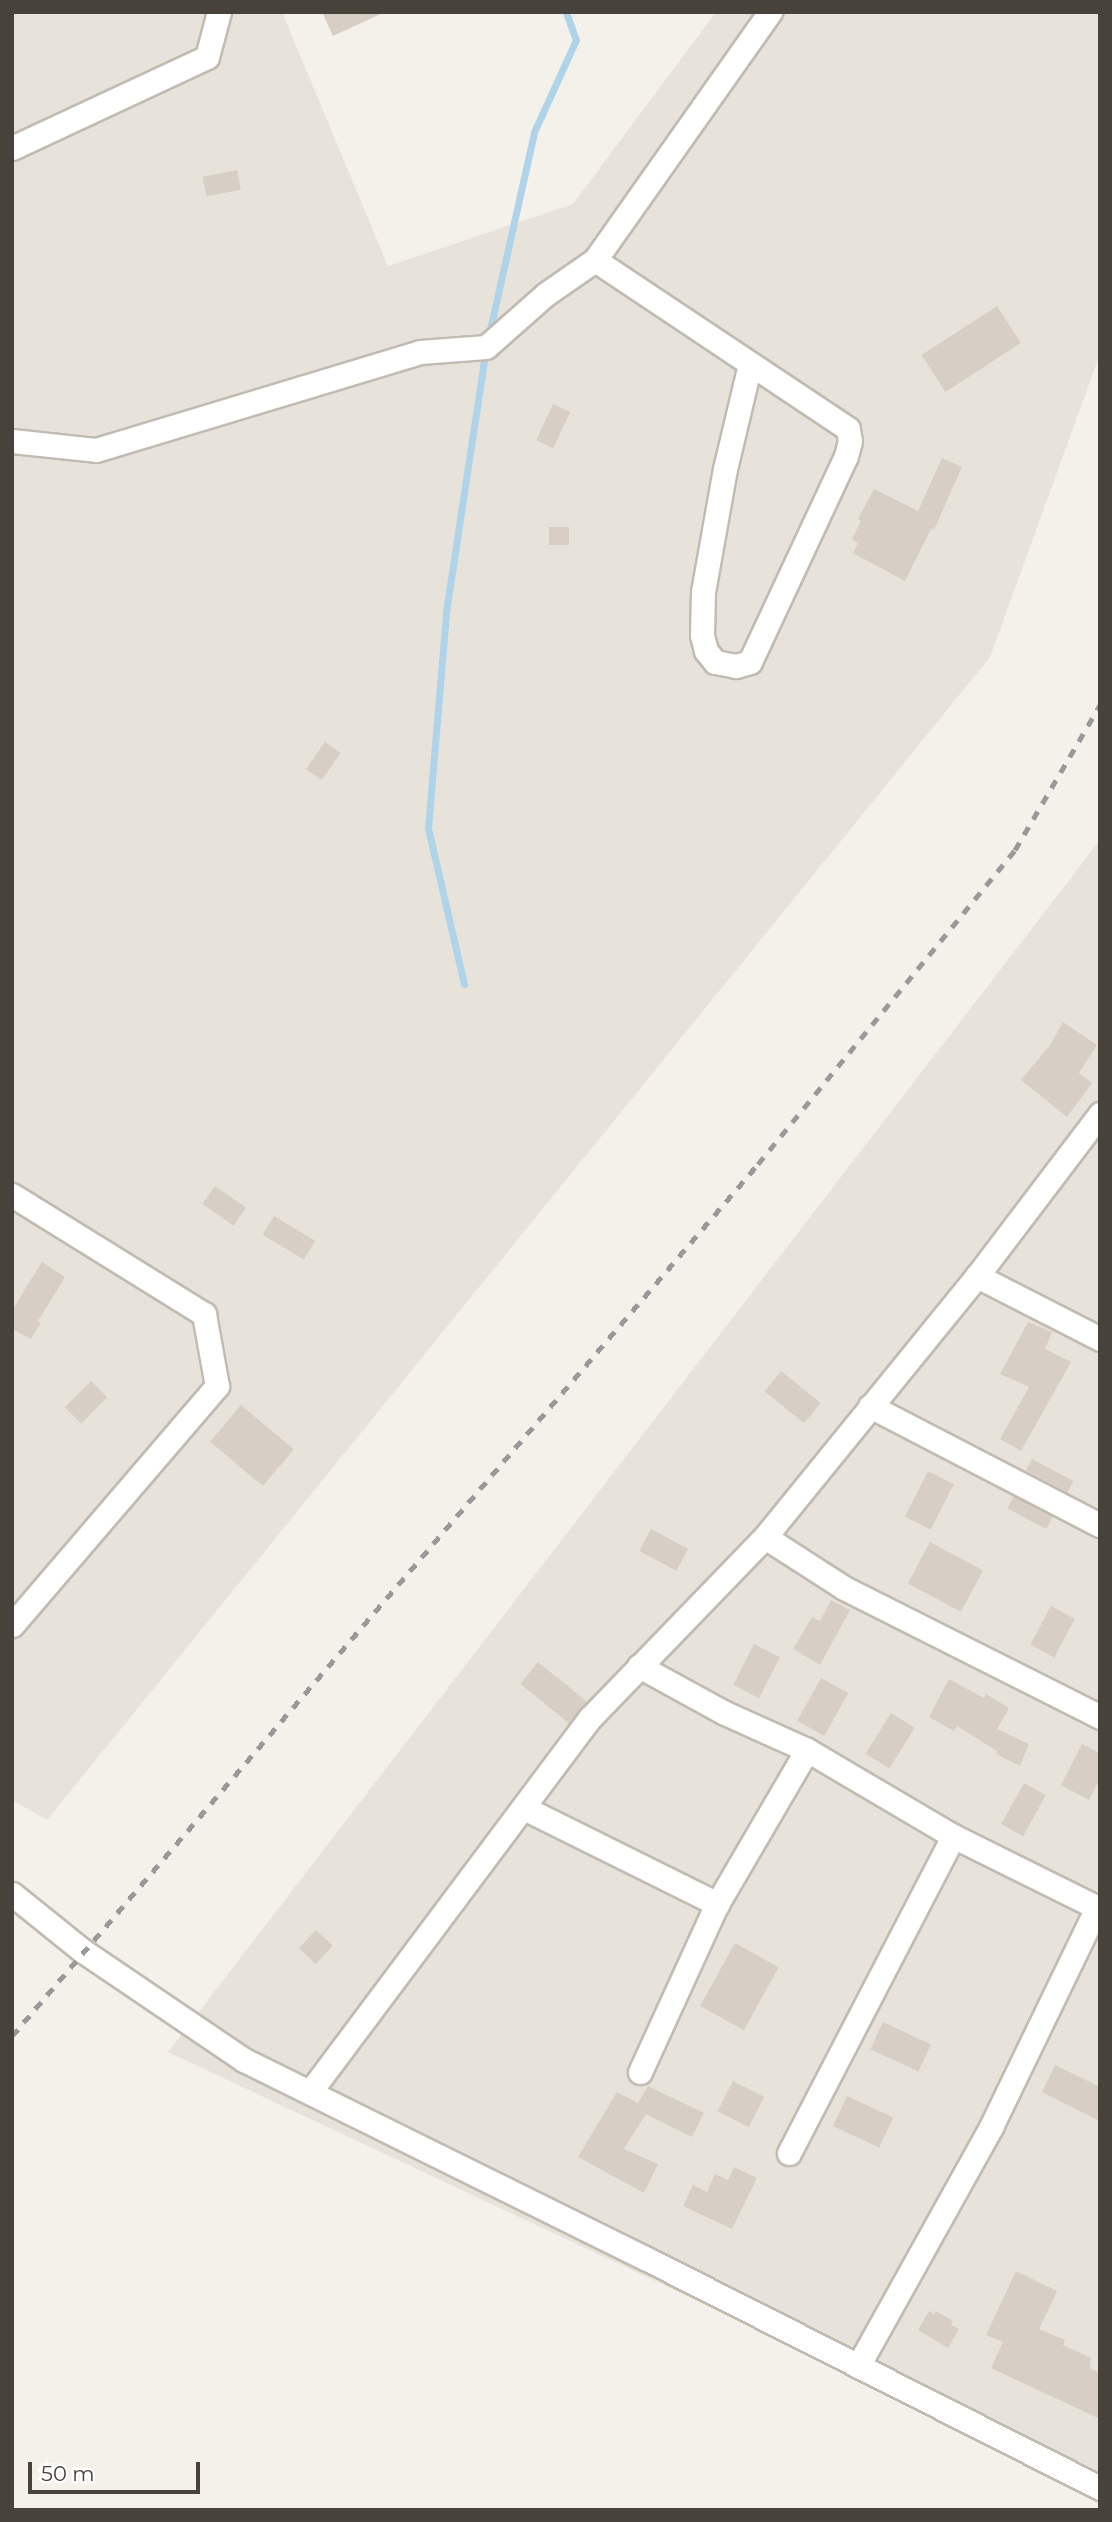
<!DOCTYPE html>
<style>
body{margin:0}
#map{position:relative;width:1112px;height:2522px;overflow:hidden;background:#f4f1eb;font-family:Montserrat,sans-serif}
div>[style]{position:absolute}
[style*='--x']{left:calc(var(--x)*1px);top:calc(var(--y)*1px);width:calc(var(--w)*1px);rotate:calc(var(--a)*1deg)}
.residential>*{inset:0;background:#e7e3da}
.stream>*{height:7px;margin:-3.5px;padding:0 3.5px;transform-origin:3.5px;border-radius:3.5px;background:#afd3e9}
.building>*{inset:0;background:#d7cfc5;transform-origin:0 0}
.roads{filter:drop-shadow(2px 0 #c1bbb2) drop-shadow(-2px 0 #c1bbb2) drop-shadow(0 2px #c1bbb2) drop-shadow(0 -2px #c1bbb2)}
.street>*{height:23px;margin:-11.5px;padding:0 11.5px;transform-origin:11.5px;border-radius:11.5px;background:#fff}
.rail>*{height:5px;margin-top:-2.5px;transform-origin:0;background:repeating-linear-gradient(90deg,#999 0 9px,transparent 0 18px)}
span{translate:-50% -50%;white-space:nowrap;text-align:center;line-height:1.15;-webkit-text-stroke:5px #fff;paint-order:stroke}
.frame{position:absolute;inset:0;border:14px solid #47423a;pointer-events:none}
.scale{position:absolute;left:28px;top:2462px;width:172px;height:32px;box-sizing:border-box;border:4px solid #47423a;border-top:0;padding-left:9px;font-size:21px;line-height:24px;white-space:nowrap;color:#47423a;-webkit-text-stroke:5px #fff;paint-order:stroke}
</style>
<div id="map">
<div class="residential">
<div style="clip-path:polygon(12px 12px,282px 12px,388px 266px,573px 204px,716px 12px,1100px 12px,1100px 354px,990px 657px,47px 1820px,12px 1800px)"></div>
<div style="clip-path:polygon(1100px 840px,1100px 2500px,785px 2342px,168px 2052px)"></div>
</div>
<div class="stream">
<div style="--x:489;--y:334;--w:207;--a:-77.4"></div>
<div style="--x:534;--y:132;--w:101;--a:-65.5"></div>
<div style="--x:576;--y:40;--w:30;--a:-110"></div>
<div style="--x:464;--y:984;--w:160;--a:-103"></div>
<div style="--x:428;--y:828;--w:217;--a:-85.2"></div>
<div style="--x:446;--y:612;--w:266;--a:-81.4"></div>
</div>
<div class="building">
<div style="clip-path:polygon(322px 12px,385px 12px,333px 36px)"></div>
<div style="left:237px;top:170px;width:20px;height:35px;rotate:79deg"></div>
<div style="left:997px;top:306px;width:44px;height:90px;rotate:57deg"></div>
<div style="left:553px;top:404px;width:19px;height:40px;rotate:25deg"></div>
<div style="clip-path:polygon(942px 458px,962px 467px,934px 530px,931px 529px,905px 581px,853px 553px,858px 543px,852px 539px,861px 521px,858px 519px,874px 489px,918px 511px)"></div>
<div style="left:549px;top:527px;width:20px;height:18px"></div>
<div style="left:325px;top:742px;width:19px;height:33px;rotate:35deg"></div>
<div style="clip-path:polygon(1063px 1022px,1097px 1045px,1079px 1073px,1092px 1083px,1067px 1117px,1021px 1080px,1050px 1045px)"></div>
<div style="left:215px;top:1186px;width:38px;height:22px;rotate:35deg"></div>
<div style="left:274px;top:1216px;width:48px;height:22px;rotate:31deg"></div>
<div style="clip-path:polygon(42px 1262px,65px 1277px,38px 1321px,41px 1323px,31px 1339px,12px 1329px,12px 1310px)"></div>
<div style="clip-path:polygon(1028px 1322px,1052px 1332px,1045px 1349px,1071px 1362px,1021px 1451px,1000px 1439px,1029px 1387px,1000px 1374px)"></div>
<div style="left:781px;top:1371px;width:51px;height:26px;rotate:39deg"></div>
<div style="left:91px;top:1381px;width:23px;height:37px;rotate:45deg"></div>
<div style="left:241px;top:1405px;width:69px;height:48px;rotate:40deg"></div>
<div style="left:1032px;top:1459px;width:47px;height:13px;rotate:28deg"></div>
<div style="left:928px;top:1471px;width:29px;height:51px;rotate:27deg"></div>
<div style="left:1014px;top:1496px;width:44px;height:14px;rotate:28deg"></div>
<div style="left:651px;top:1529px;width:42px;height:25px;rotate:28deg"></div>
<div style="left:930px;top:1542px;width:60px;height:47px;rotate:28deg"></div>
<div style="clip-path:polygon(831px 1600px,850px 1610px,820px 1665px,793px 1649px,812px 1617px,820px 1621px)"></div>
<div style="left:1051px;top:1606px;width:27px;height:44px;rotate:28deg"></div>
<div style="left:754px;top:1644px;width:29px;height:46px;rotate:27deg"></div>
<div style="left:538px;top:1662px;width:63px;height:28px;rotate:39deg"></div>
<div style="left:821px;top:1678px;width:31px;height:49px;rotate:29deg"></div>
<div style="clip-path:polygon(949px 1679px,984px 1698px,986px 1694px,1009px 1708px,997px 1729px,1029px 1744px,1020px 1766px,996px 1754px,997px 1751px,957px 1726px,954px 1731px,929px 1717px)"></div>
<div style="left:891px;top:1713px;width:28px;height:48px;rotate:32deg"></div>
<div style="clip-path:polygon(1082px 1744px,1100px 1753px,1100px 1779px,1089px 1800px,1061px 1785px)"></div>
<div style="left:1024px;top:1783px;width:25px;height:47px;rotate:29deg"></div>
<div style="left:316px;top:1930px;width:23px;height:25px;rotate:43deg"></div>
<div style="left:735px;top:1943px;width:50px;height:72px;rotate:29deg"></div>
<div style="left:883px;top:2022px;width:53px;height:30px;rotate:25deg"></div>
<div style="clip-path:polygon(1055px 2065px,1100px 2087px,1100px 2121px,1042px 2092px)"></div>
<div style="left:733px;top:2081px;width:35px;height:34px;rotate:27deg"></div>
<div style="clip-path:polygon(648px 2086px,704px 2113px,692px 2137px,646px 2114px,624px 2149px,658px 2164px,644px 2193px,578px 2157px,617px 2092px,638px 2103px)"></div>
<div style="left:847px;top:2096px;width:51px;height:33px;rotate:25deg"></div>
<div style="clip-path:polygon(734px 2167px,757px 2178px,732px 2229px,683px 2206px,693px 2185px,707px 2192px,715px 2174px,728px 2180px)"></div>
<div style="clip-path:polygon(1016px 2271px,1057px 2291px,1039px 2329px,1065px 2340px,1063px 2345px,1091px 2358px,1090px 2368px,1100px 2373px,1100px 2419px,991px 2368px,1003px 2342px,986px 2335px)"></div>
<div style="clip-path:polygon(929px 2311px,934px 2314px,936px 2311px,953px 2321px,951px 2325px,959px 2329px,948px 2348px,918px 2330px)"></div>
</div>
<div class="roads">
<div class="street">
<div style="--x:12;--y:148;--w:215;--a:-25"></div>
<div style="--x:207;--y:57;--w:47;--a:-75.1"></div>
<div style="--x:595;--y:260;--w:304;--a:33.7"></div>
<div style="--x:848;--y:429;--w:12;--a:81"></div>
<div style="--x:850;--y:441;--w:16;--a:105"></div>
<div style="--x:846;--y:456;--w:227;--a:115"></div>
<div style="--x:750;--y:662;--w:15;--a:164"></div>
<div style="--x:736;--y:666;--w:21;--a:-169"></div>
<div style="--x:715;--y:662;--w:14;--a:-129"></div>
<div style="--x:706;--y:651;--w:16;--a:-104"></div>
<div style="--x:702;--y:635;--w:43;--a:-88.7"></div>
<div style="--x:703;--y:592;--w:125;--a:-79.9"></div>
<div style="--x:725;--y:469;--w:108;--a:-76.6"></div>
<div style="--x:12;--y:441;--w:84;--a:6.1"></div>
<div style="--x:96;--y:450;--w:338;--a:-16.8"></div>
<div style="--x:420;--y:352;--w:66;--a:-4.3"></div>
<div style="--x:486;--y:347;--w:80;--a:-41.5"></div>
<div style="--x:546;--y:294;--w:60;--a:-34.8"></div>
<div style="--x:595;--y:260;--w:304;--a:-54.8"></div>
<div style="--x:1100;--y:1114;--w:203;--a:127.2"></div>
<div style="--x:977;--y:1276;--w:336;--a:129.1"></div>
<div style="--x:765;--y:1537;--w:94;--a:32.8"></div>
<div style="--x:844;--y:1588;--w:287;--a:26.7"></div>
<div style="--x:12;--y:1195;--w:226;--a:31.8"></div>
<div style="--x:204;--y:1314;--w:73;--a:79.8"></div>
<div style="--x:217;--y:1386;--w:315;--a:130.6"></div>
<div style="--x:977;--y:1276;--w:138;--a:27.1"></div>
<div style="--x:870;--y:1406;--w:259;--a:27.4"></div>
<div style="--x:639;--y:1666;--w:98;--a:28.7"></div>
<div style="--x:725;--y:1713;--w:90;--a:24.3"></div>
<div style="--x:807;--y:1750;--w:169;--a:30.5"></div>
<div style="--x:953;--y:1836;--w:164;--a:26.4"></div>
<div style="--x:524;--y:1808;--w:216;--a:26.4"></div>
<div style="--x:12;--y:1894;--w:91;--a:38.8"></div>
<div style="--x:83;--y:1951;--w:194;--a:34.1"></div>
<div style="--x:244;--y:2060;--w:447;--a:26.3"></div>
<div style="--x:645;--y:2258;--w:510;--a:26.82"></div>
<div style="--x:640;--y:2072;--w:185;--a:-65.4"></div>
<div style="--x:717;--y:1904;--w:178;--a:-59.7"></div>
<div style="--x:310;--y:2092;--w:467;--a:-53.2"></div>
<div style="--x:590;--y:1718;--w:252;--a:-46"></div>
<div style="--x:789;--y:2153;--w:357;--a:-62.6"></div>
<div style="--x:858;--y:2366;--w:274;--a:-60.9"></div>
<div style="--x:991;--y:2127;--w:243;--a:-64.2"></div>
</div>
</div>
<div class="rail">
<div style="--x:12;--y:2036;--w:1148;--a:-49.45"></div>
<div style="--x:758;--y:1164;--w:406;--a:-50.7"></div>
<div style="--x:1015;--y:850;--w:168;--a:-59.6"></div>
</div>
<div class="frame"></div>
<div class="scale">50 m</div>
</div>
